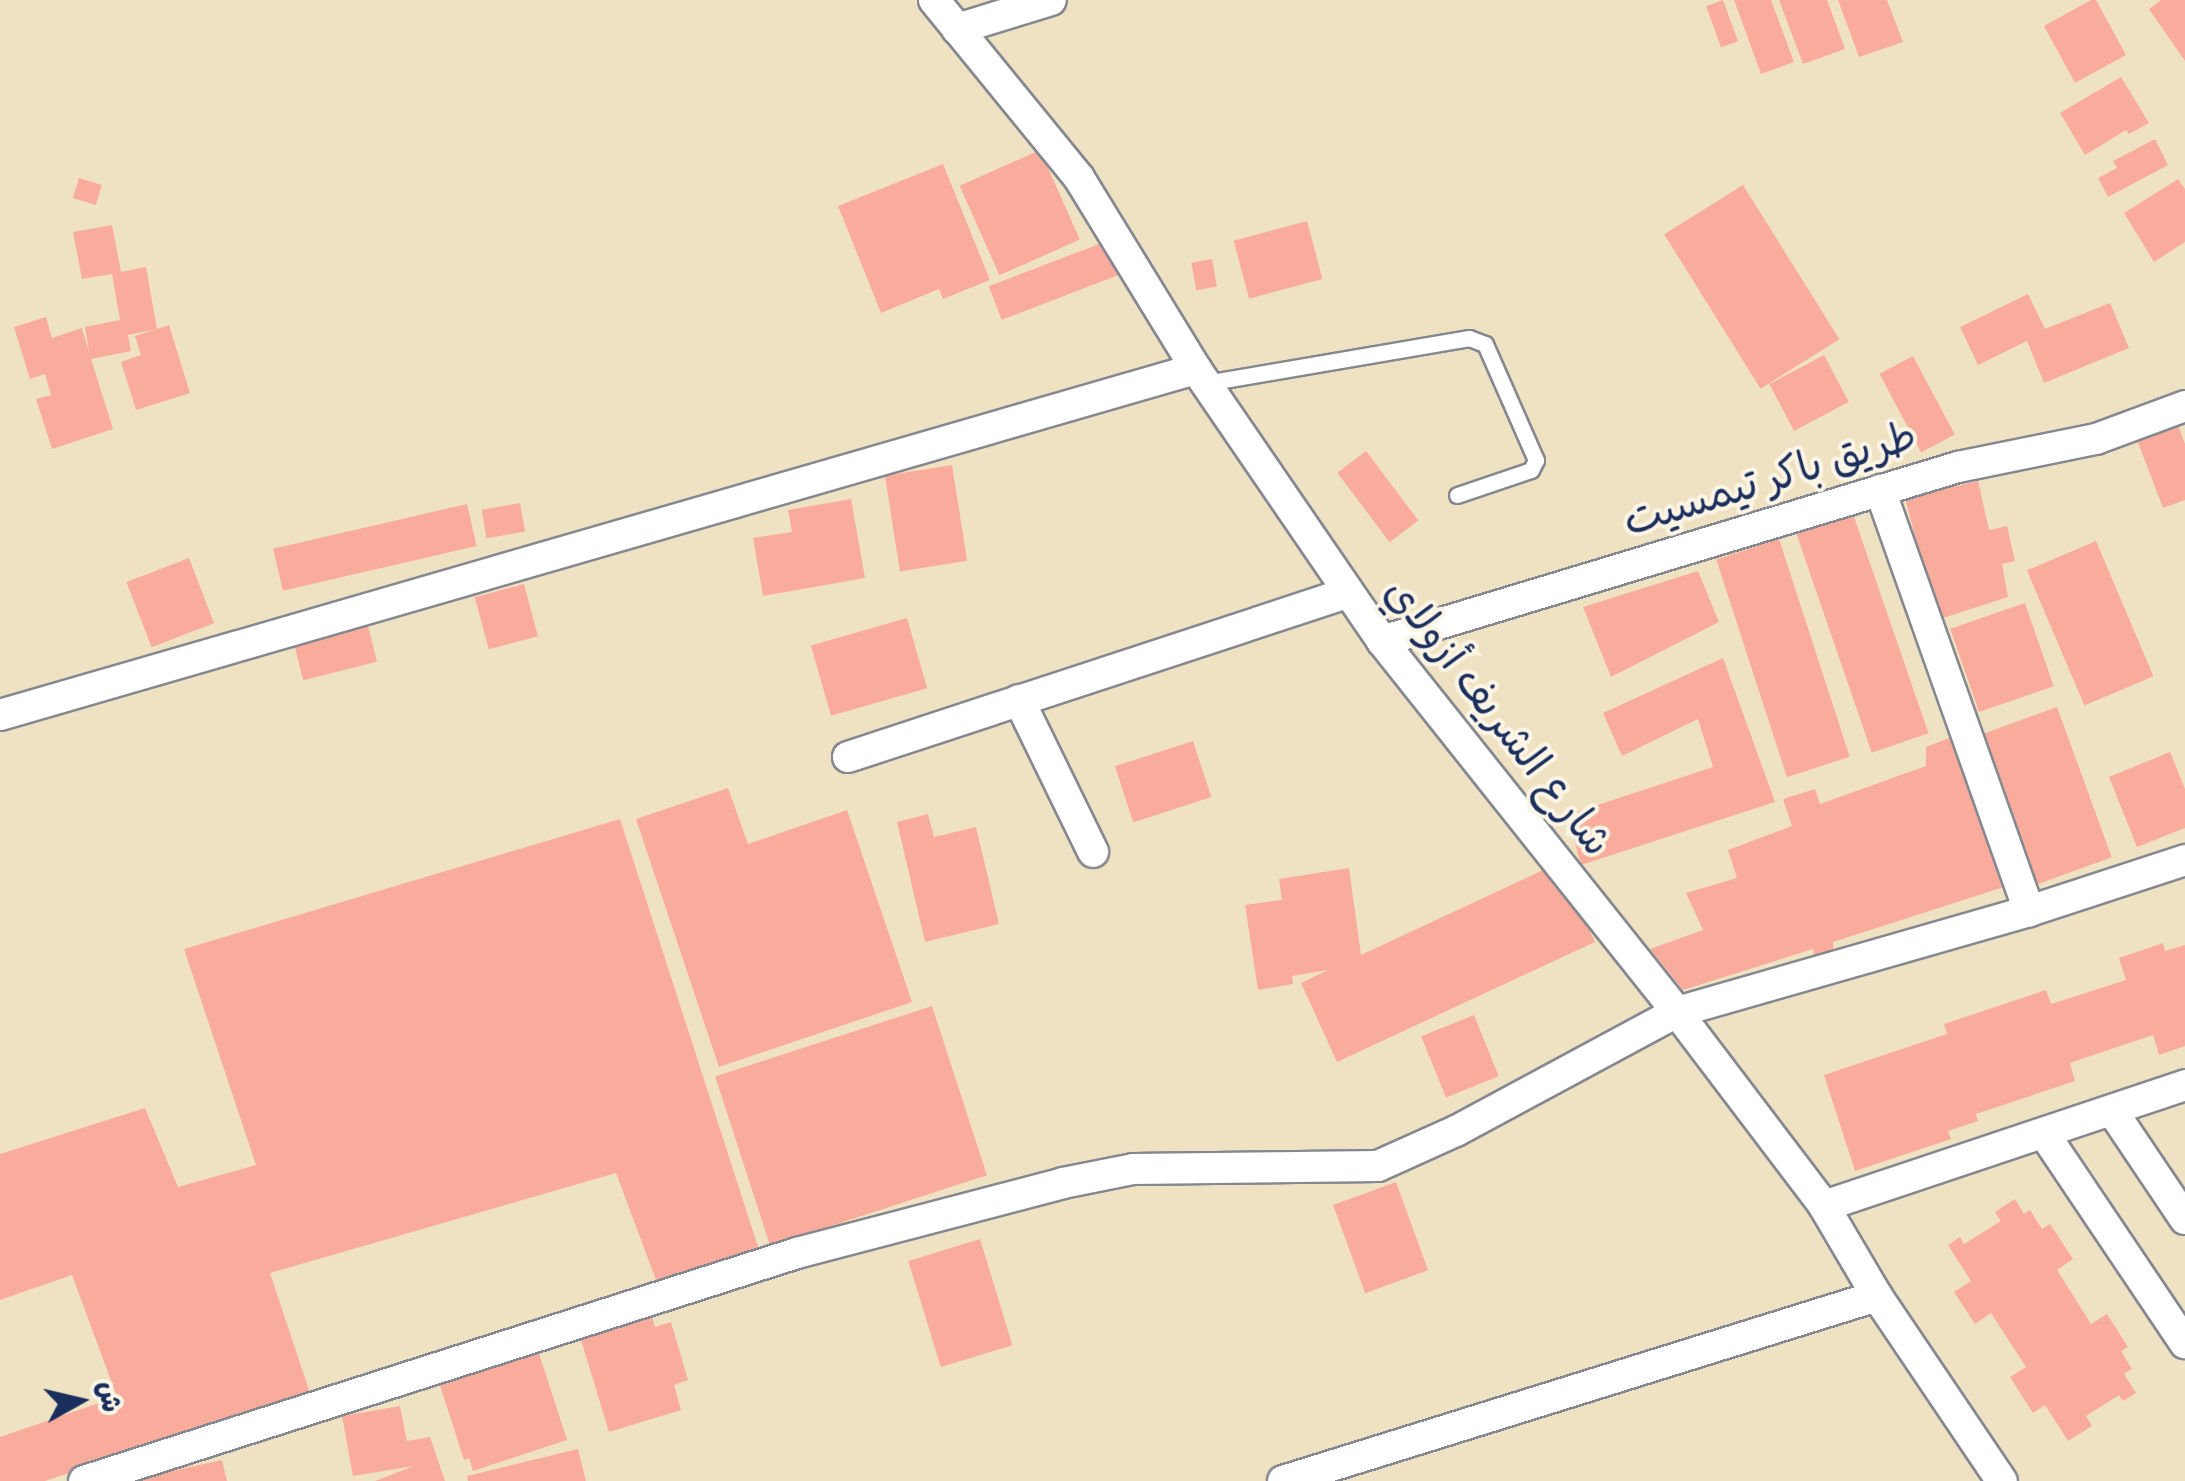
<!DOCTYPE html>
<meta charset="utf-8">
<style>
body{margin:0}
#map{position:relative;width:2185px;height:1481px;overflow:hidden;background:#efe2c3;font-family:Caveat,"Playpen Sans Arabic",sans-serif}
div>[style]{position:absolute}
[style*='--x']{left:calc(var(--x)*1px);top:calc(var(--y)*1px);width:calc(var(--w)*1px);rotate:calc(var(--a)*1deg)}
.building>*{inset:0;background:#faac9c;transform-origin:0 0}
.roads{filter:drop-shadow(2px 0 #858890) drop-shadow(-2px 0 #858890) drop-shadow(0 2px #858890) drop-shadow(0 -2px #858890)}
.service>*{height:15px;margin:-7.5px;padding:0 7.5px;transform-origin:7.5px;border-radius:7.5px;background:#fff}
.minor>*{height:30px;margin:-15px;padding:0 15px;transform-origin:15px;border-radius:15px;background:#fff}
span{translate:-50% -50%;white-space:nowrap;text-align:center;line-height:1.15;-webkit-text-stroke:8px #fcf5e5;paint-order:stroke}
.street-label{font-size:42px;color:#1b2f5e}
.north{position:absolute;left:30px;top:1351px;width:100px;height:100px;-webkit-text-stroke:8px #fcf5e5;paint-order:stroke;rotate:82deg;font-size:28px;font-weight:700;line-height:40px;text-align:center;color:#1b2f5e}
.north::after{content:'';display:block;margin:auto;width:35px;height:45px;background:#1b2f5e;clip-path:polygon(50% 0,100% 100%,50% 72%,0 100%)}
</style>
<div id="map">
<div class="building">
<div style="left:1723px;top:0;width:44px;height:18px;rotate:70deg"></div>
<div style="clip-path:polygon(1734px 0,1771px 0,1794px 62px,1761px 74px)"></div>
<div style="clip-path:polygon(1779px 0,1827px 0,1845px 49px,1803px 64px)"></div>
<div style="clip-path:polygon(1838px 0,1887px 0,1903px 42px,1859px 57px)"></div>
<div style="clip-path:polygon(2091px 0,2096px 0,2126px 55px,2075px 83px,2044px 26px)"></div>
<div style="clip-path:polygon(2161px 0,2185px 0,2185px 61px,2149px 9px)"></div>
<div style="clip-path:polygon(2121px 77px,2149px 123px,2129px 134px,2126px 130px,2085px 155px,2060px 113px)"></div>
<div style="clip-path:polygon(2155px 139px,2168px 165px,2108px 197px,2098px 178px,2117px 168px,2113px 161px)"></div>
<div style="left:1040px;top:150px;width:98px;height:88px;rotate:66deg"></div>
<div style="clip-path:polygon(943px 164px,990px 280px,943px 299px,939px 289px,881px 313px,838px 206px)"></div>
<div style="left:79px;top:178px;width:24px;height:21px;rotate:17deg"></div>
<div style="clip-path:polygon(2178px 179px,2185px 189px,2185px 242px,2154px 262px,2124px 213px)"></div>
<div style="left:1743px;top:185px;width:182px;height:93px;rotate:58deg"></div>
<div style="left:1307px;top:221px;width:60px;height:76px;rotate:75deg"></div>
<div style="clip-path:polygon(112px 225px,121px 272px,146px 267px,157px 329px,169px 325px,190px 393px,136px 410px,121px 362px,141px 355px,135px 336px,157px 329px,128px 335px,131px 351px,91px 359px,113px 429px,52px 449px,36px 399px,51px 395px,45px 374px,30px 379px,14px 327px,46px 317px,52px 338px,82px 328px,89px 352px,85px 327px,120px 320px,112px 274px,82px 279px,73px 232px)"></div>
<div style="left:1112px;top:239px;width:36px;height:132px;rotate:69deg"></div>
<div style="left:1212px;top:259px;width:28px;height:21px;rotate:80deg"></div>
<div style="clip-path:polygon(2028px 294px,2045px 329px,2110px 303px,2129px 348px,2044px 383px,2027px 341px,1978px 365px,1960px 327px)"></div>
<div style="left:1824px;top:355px;width:53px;height:62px;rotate:62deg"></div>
<div style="left:1913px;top:356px;width:89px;height:38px;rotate:62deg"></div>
<div style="clip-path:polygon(2178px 425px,2185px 444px,2185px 500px,2163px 508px,2137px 440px)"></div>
<div style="left:1366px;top:451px;width:87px;height:36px;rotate:53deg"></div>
<div style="left:952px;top:465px;width:97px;height:68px;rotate:81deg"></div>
<div style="clip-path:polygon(1978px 481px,1989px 530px,2007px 526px,2015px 561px,2002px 564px,2008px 597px,1937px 620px,1905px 498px)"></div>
<div style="clip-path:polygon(851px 499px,865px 578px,763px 596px,753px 538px,792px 532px,788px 510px)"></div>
<div style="left:520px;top:503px;width:29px;height:39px;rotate:80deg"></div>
<div style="left:467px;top:504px;width:43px;height:199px;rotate:77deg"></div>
<div style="left:1852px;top:511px;width:235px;height:60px;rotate:71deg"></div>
<div style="left:1779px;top:539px;width:229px;height:66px;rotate:72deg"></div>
<div style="left:2096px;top:541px;width:147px;height:75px;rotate:67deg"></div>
<div style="left:189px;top:558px;width:70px;height:67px;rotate:69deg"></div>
<div style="clip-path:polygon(1698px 571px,1719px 622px,1611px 677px,1583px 607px)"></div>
<div style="left:524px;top:584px;width:54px;height:51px;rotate:75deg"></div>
<div style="left:2025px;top:603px;width:88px;height:79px;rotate:71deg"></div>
<div style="left:907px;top:618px;width:73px;height:100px;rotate:74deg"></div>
<div style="left:367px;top:622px;width:41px;height:76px;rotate:76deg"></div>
<div style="clip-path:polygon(1723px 658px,1775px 802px,1581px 865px,1567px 815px,1713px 767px,1698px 719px,1622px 756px,1603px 713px)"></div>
<div style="left:2057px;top:707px;width:160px;height:90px;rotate:70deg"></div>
<div style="clip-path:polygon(1954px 736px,2007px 886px,1833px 942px,1834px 956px,1814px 958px,1813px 949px,1683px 990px,1650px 949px,1703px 930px,1686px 893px,1737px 878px,1728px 850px,1792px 826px,1783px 799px,1815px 789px,1820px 804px,1926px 766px,1926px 747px)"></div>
<div style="left:1193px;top:741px;width:59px;height:82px;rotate:72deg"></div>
<div style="clip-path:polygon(2170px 752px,2185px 789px,2185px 828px,2137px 847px,2109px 777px)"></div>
<div style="clip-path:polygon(728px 788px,748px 844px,847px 810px,912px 1002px,719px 1067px,636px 819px)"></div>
<div style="clip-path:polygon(928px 814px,934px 837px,976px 827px,999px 924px,925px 942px,897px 822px)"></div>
<div style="clip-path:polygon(620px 819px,760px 1253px,656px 1280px,616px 1173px,270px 1273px,310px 1393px,45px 1481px,0 1481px,0 1437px,117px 1397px,72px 1275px,0 1300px,0 1154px,145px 1108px,178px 1187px,256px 1165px,184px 949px)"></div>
<div style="clip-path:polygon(1558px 863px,1595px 942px,1337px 1062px,1301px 983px,1328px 970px,1292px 976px,1293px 984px,1258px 990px,1245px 905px,1282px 900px,1279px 879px,1349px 868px,1361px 955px)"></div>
<div style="clip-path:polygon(2163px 943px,2165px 951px,2185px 945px,2185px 1046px,2159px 1055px,2153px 1035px,2070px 1063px,2075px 1081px,1976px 1114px,1978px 1121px,1948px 1131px,1951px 1139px,1855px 1171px,1824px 1075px,1947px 1034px,1944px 1024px,2046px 990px,2051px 1004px,2126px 980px,2119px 958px)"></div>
<div style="left:932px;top:1006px;width:178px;height:228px;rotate:72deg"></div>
<div style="left:1474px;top:1015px;width:66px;height:57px;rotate:68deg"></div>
<div style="left:1396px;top:1182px;width:94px;height:67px;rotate:70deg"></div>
<div style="clip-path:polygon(2015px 1199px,2024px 1214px,2030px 1210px,2042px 1229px,2050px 1224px,2073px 1259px,2057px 1270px,2091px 1324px,2107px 1314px,2128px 1347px,2121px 1351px,2132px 1369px,2124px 1374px,2136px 1393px,2123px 1401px,2119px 1395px,2086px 1416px,2092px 1426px,2068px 1441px,2045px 1405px,2033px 1413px,2010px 1377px,2026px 1367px,1991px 1313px,1975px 1324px,1954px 1292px,1971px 1281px,1948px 1245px,1960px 1237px,1964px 1244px,2001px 1221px,1995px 1212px)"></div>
<div style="left:980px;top:1239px;width:111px;height:75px;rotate:73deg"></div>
<div style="clip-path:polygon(648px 1305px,655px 1327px,671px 1322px,688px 1380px,674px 1385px,681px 1410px,609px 1432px,577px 1327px)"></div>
<div style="clip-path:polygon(534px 1338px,567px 1440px,473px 1471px,469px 1458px,464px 1460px,435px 1370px)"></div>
<div style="clip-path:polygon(400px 1406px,407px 1441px,430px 1437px,445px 1481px,375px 1481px,414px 1466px,353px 1476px,342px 1416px)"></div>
<div style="clip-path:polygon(578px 1449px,586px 1481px,468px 1481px,467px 1476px)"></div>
<div style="clip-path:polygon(222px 1460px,227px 1481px,136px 1481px,136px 1479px)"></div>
</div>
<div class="roads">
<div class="service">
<div style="--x:1206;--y:383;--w:267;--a:-9.7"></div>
<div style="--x:1469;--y:338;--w:17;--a:21"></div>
<div style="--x:1485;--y:344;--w:127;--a:66.3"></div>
<div style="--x:1536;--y:460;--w:11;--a:117"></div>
<div style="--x:1531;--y:470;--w:78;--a:161.3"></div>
</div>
<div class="minor">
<div style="--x:934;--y:0;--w:230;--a:50.8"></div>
<div style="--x:1079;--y:178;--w:224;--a:58.5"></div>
<div style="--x:1196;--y:369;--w:330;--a:55.6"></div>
<div style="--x:1382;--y:641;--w:474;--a:51.5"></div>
<div style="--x:1677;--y:1012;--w:243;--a:52.8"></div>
<div style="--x:1824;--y:1206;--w:104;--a:59.5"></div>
<div style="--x:1877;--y:1296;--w:223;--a:56"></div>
<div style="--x:957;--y:29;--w:98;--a:-17.1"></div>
<div style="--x:1880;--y:490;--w:447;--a:70.5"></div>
<div style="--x:1382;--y:641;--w:602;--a:-16.81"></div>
<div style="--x:1958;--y:467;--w:141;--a:-11.5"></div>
<div style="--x:2096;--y:439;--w:95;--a:-20.3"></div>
<div style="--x:1019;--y:700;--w:169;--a:64"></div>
<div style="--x:0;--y:715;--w:1245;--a:-16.14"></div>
<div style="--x:848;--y:757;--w:525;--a:-18.19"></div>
<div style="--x:2113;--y:1112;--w:129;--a:56.1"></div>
<div style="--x:2045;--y:1135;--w:251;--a:56.1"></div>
<div style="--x:1824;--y:1206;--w:381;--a:-18.5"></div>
<div style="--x:84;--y:1481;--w:749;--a:-17.73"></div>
<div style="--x:797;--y:1253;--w:275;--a:-14.7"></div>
<div style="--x:1063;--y:1183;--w:71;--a:-11.3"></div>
<div style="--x:1133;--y:1169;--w:245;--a:-0.7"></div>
<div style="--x:1378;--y:1166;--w:85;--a:-24.2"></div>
<div style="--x:1456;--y:1131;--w:251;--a:-28.3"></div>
<div style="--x:1677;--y:1012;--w:366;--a:-16"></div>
<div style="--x:2029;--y:911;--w:164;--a:-18.1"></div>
<div style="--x:1283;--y:1481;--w:622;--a:-17.3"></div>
</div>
</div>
<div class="street-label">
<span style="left:1770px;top:479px;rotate:-17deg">طريق باكر تيمسيت</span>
<span style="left:1498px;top:717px;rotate:52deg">شارع الشريف أزولاي</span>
</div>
<div class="north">ش</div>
</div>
